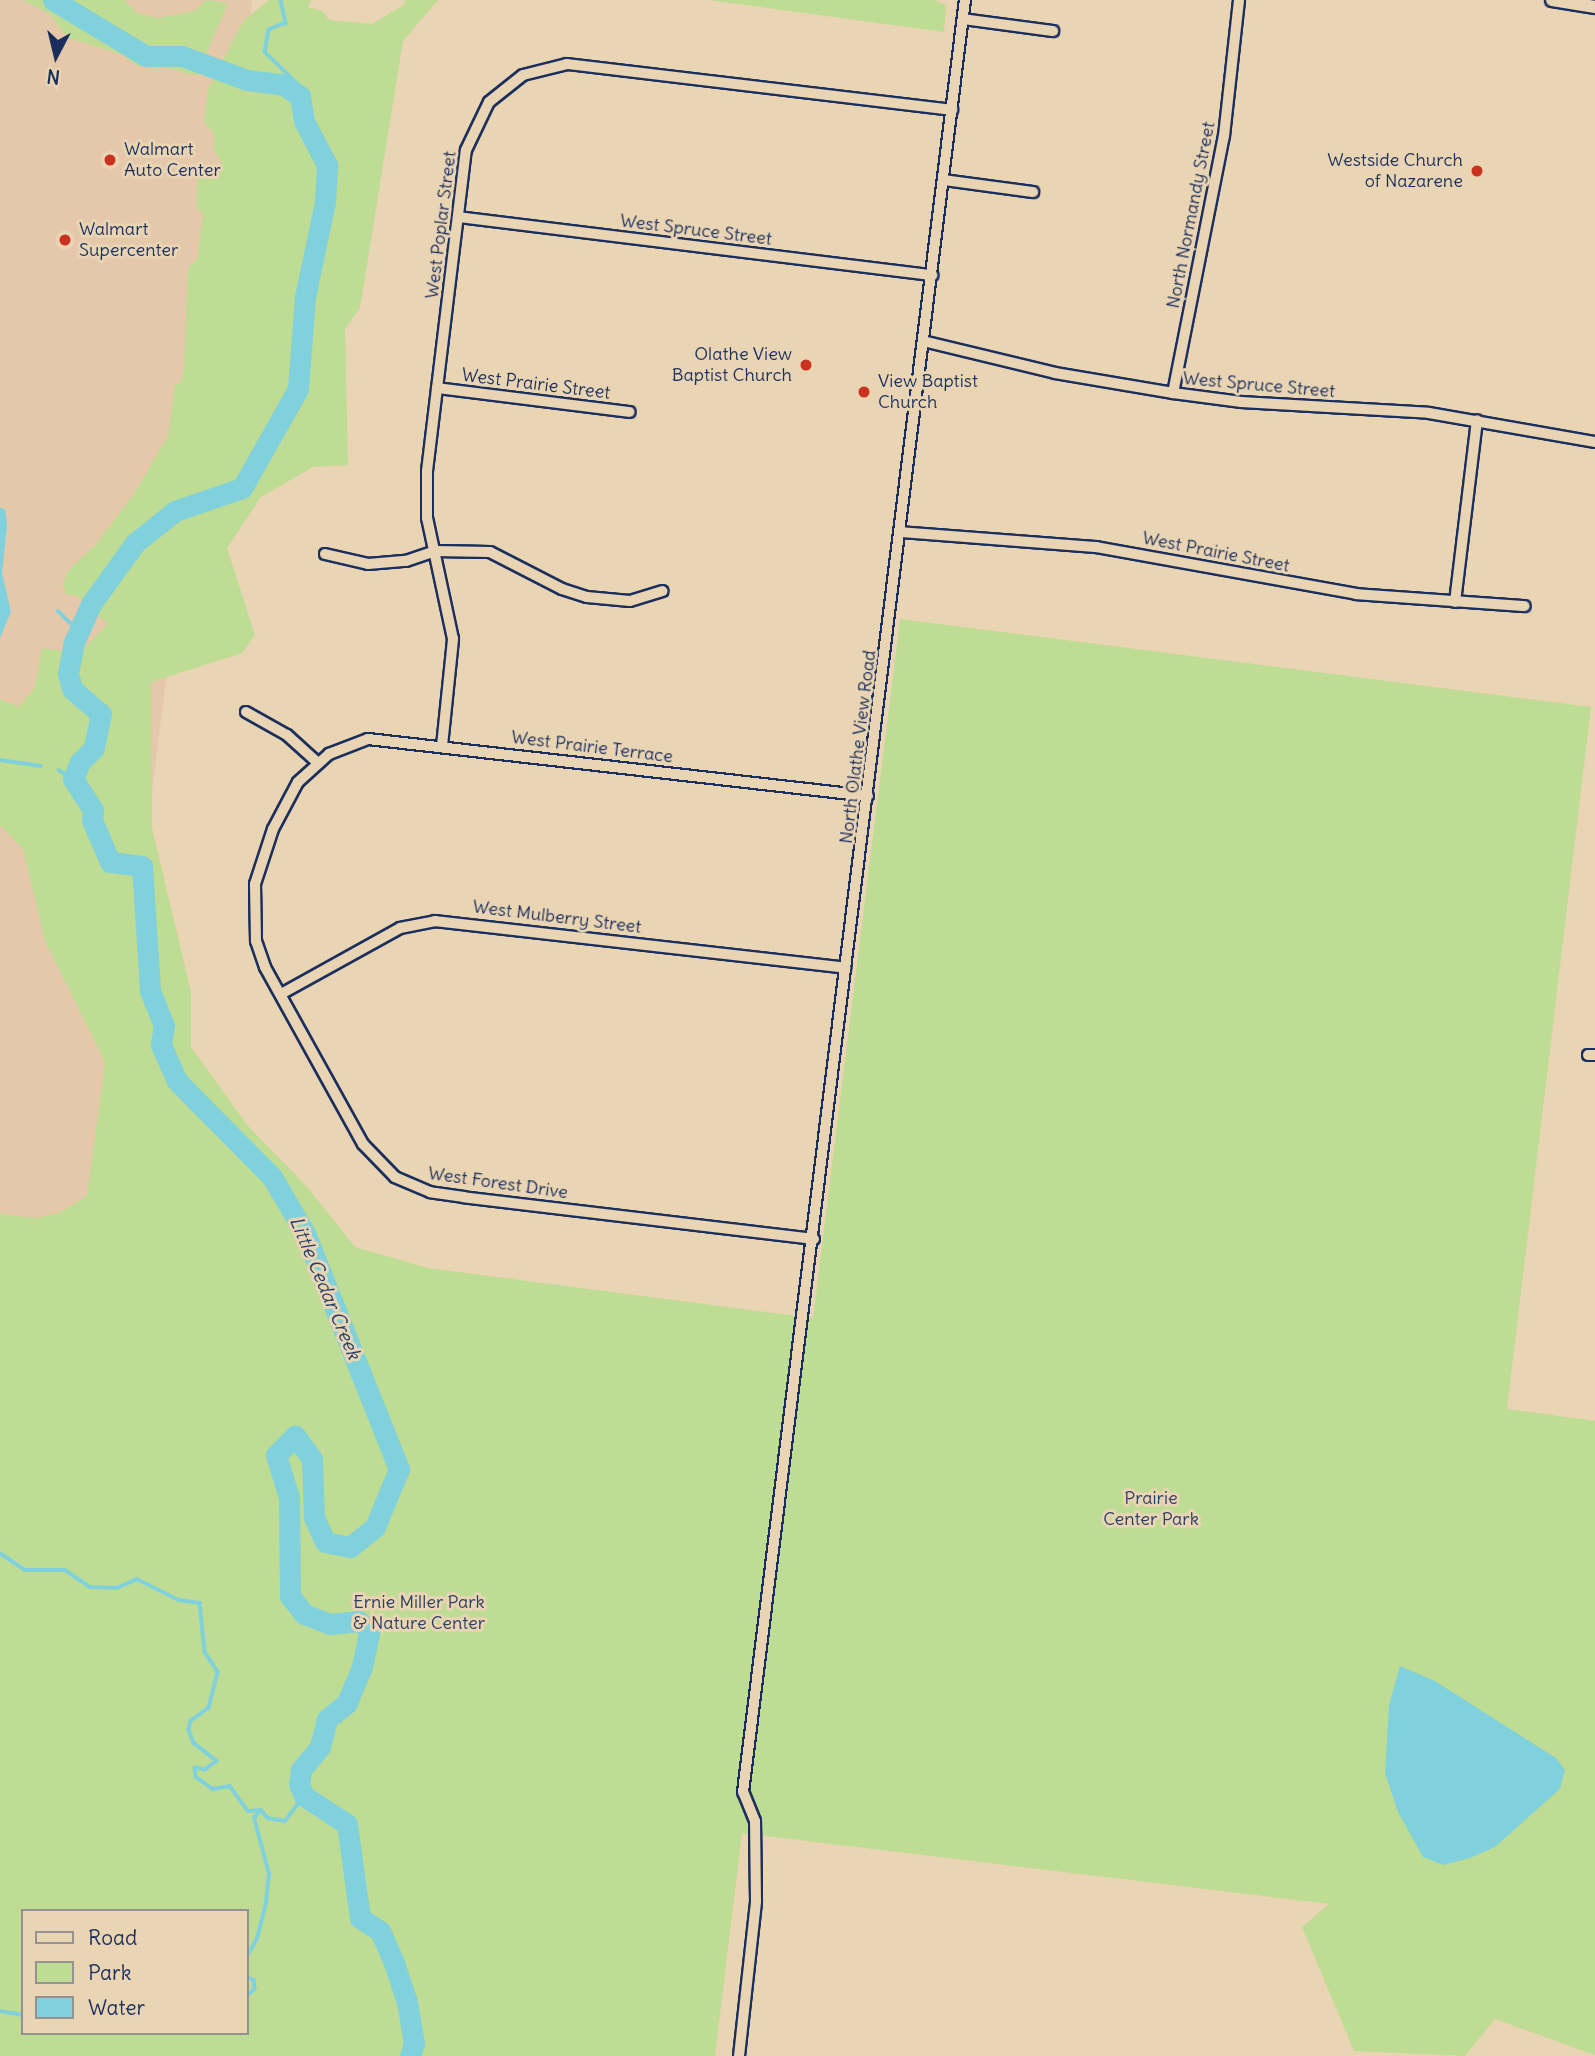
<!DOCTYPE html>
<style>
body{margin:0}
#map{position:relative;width:1595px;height:2056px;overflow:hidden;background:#e9d4b3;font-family:Delius,sans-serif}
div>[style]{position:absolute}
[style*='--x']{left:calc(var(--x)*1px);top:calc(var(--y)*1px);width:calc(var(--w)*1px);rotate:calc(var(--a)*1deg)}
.built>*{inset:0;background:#e5c7aa}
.green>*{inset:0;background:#bedc94}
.water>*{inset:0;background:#81d1dc}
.stream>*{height:3.5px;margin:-1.75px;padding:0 1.75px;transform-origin:1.75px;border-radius:1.75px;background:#81d1dc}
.river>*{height:21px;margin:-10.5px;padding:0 10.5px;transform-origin:10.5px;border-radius:10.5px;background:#81d1dc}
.roads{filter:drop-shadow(2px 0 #1b2f5e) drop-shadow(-2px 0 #1b2f5e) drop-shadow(0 2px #1b2f5e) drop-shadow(0 -2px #1b2f5e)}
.minor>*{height:10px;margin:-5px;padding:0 5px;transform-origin:5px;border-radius:5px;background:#e9d4b3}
.tertiary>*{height:12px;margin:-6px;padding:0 6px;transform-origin:6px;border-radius:6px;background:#e9d4b3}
.dots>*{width:19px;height:19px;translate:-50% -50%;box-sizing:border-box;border:4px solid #e9d4b3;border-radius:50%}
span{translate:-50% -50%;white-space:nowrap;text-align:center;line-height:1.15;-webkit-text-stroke:6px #e9d4b3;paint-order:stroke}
.poi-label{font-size:18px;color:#1b2f5e}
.left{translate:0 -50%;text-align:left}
.right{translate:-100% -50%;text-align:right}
.street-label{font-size:18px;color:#1b2f5e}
.park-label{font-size:18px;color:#2b4063}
.water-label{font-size:19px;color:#253f6b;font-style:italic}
.legend{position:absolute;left:21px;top:1909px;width:228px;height:126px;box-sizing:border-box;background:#e9d4b3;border:2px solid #979291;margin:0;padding:9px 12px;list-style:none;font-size:21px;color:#1b2f5e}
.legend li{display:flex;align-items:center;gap:14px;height:35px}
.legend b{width:35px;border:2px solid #979291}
.north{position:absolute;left:21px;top:21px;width:70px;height:70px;-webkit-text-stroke:5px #e9d4b3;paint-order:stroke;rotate:187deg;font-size:19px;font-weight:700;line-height:28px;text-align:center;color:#1b2f5e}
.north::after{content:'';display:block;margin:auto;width:24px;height:32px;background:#1b2f5e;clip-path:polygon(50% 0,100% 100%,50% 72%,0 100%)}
</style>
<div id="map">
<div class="built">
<div style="clip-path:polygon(0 0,252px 0,97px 1226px,0 1214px)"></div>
</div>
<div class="green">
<div style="clip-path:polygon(23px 0,125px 0,137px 13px,158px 18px,194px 11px,206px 0,228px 3px,197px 76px,156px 65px,137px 66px,123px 55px,68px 38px,49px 14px)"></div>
<div style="clip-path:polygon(evenodd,269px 0,311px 0,308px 7px,323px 11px,329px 20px,372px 24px,404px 5px,405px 0,438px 0,403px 41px,360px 308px,345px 329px,348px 465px,313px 467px,261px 497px,227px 548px,255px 635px,242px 653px,151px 682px,152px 828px,191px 992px,191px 1047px,248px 1126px,308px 1188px,355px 1247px,428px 1268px,813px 1318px,900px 619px,1591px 707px,1507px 1409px,1595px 1421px,1595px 2055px,1495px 2019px,1465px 2056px,1354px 2051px,1302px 1927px,1329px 1904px,742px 1833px,715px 2056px,0 2056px,0 1214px,35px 1218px,59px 1213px,87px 1196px,105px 1062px,45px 941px,23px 849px,0 825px,0 699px,19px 707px,35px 687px,42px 648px,79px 653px,108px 624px,77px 596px,66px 594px,63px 585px,67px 572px,97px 543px,133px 495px,168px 436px,175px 384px,180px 384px,184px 369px,188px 267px,197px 260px,203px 214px,197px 209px,197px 173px,199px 165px,216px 173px,222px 163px,213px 148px,214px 134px,204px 122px,208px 89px,243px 21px,269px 0,23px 1911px,247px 1911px,247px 2033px,23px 2033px,23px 1911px)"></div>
<div style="clip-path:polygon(708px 0,934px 0,946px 5px,944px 32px)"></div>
</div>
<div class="water">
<div style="clip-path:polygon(0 508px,5px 509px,7px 525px,2px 573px,11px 612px,0 638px)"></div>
<div style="clip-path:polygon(1400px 1666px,1435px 1681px,1556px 1758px,1565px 1770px,1560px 1789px,1495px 1847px,1470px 1858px,1443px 1865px,1423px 1857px,1398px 1812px,1385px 1773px,1389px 1705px)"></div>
</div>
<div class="stream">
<div style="--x:281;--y:0;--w:24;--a:78"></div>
<div style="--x:286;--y:23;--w:18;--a:158"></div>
<div style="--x:269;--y:30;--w:22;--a:100"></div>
<div style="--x:265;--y:52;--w:45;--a:44.1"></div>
<div style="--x:297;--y:83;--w:13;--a:77"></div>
<div style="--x:58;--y:611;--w:29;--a:44"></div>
<div style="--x:0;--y:760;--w:41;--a:8.3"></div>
<div style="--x:59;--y:770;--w:17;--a:33"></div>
<div style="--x:0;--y:1553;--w:30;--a:34"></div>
<div style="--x:25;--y:1570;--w:40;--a:0"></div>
<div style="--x:65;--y:1570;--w:30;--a:34"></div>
<div style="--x:90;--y:1587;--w:27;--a:2"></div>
<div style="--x:117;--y:1588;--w:22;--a:-24"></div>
<div style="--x:137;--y:1579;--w:47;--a:26.6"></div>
<div style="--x:179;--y:1600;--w:21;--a:8"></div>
<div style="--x:200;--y:1603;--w:49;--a:84.2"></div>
<div style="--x:205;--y:1652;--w:24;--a:57"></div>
<div style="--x:218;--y:1672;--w:37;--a:104"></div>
<div style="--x:209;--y:1708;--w:22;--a:144"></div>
<div style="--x:191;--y:1721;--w:9;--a:103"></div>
<div style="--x:189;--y:1730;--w:14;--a:69"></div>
<div style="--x:194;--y:1743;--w:29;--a:38"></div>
<div style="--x:217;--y:1761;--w:15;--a:143"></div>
<div style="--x:205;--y:1770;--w:10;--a:-169"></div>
<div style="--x:195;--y:1768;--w:9;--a:84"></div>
<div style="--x:196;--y:1777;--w:21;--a:35"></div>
<div style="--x:213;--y:1789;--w:17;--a:-10"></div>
<div style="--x:230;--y:1786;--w:31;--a:54"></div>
<div style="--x:248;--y:1811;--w:13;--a:-4"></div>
<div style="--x:261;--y:1810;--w:11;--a:49"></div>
<div style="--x:268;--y:1818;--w:17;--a:10"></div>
<div style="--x:285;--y:1821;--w:31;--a:-53"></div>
<div style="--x:247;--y:1956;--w:20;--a:-60"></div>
<div style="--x:257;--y:1939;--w:38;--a:-76"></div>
<div style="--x:266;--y:1902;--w:28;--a:-84"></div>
<div style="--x:269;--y:1874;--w:58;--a:-105"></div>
<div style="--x:254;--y:1818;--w:9;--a:-49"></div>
<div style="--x:247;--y:1977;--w:8;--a:23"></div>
<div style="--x:254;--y:1980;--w:9;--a:84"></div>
<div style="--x:255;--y:1989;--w:11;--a:135"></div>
<div style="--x:0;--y:2011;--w:23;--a:10"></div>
</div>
<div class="river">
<div style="--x:53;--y:0;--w:109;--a:31.1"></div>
<div style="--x:146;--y:56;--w:36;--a:0"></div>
<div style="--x:182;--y:56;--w:69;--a:20.3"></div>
<div style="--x:247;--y:80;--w:35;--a:7"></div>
<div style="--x:282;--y:84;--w:22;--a:34"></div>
<div style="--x:300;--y:96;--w:25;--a:81"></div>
<div style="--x:304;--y:121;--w:50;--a:62.4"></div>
<div style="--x:327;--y:165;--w:37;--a:93"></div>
<div style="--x:325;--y:202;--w:97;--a:101.9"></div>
<div style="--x:305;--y:297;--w:92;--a:94.4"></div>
<div style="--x:298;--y:389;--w:114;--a:119.5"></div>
<div style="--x:242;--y:488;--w:71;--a:161.1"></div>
<div style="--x:175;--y:511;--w:51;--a:141.3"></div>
<div style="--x:135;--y:543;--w:75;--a:125.8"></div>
<div style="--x:91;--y:604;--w:42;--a:114.1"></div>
<div style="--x:74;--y:642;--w:32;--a:101"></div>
<div style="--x:68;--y:673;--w:16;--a:76"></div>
<div style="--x:72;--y:689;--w:38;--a:41"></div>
<div style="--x:101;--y:714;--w:35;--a:102"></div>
<div style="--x:94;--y:748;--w:20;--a:135"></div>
<div style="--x:80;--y:762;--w:18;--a:112"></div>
<div style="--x:73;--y:779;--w:37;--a:57"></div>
<div style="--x:93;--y:810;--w:10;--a:96"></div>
<div style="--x:92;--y:820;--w:46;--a:66.8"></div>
<div style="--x:110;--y:862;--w:32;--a:7"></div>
<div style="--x:142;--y:866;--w:125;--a:86.3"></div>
<div style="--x:150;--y:991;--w:37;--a:68"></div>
<div style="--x:164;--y:1025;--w:20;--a:99"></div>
<div style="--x:161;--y:1045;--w:39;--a:66"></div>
<div style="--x:177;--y:1081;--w:135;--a:45.3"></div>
<div style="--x:272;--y:1177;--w:65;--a:59.5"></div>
<div style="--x:305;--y:1233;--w:254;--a:68.3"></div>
<div style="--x:399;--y:1469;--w:63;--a:112.5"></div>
<div style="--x:375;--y:1527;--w:32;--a:141"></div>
<div style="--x:350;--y:1547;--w:25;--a:-169"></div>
<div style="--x:325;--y:1542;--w:27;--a:-114"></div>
<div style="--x:314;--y:1517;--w:58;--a:-92"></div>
<div style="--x:312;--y:1459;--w:29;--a:-126"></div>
<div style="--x:295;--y:1436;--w:27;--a:135"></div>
<div style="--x:276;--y:1455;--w:44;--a:72.8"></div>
<div style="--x:289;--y:1497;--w:99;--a:89.4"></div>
<div style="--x:290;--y:1596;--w:23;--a:52"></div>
<div style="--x:304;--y:1614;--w:28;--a:21"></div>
<div style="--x:330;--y:1624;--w:28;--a:-6"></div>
<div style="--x:358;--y:1621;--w:14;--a:34"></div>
<div style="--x:370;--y:1629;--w:39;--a:102"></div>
<div style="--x:362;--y:1667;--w:39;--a:113"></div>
<div style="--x:347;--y:1703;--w:26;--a:141"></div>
<div style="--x:327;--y:1719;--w:29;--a:104"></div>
<div style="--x:320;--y:1747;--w:30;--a:130"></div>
<div style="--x:301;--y:1770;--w:14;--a:98"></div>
<div style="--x:299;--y:1784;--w:13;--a:67"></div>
<div style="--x:304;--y:1796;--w:51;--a:33.1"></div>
<div style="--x:347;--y:1824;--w:95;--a:82.1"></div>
<div style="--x:360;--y:1918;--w:24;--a:33"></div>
<div style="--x:380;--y:1931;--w:35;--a:66"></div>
<div style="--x:394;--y:1963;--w:41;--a:71.6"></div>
<div style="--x:407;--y:2002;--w:42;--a:80.3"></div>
<div style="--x:414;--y:2043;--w:14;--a:107"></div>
</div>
<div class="roads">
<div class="minor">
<div style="--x:963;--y:19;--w:91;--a:7.6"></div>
<div style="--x:944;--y:180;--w:90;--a:7.7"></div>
<div style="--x:458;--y:217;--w:478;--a:7"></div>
<div style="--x:923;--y:341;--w:136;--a:13.6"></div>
<div style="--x:1055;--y:373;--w:120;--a:9.6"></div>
<div style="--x:1173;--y:393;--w:69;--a:7.5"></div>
<div style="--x:1241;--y:402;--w:188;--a:3.3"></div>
<div style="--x:1429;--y:413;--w:169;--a:9.9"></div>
<div style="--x:437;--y:388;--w:194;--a:7.1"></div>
<div style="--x:1173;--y:393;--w:262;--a:-78.8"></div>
<div style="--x:1224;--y:136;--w:137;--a:-83.7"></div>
<div style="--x:900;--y:532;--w:197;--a:4.4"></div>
<div style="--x:1096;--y:547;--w:264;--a:10.2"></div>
<div style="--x:1356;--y:594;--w:169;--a:4.1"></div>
<div style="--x:325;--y:554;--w:44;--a:13.1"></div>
<div style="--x:368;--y:564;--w:38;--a:-5"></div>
<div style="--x:406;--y:561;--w:31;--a:-19"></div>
<div style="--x:435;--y:551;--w:55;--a:1"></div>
<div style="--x:490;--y:552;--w:81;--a:27.2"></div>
<div style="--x:562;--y:589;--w:26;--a:18"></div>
<div style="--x:587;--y:597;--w:43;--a:5.3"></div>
<div style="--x:630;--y:601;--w:34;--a:-17"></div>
<div style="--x:1455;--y:602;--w:183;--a:-83.1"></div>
<div style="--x:246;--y:712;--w:47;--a:29.3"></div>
<div style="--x:287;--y:735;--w:42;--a:42.1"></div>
<div style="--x:442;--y:746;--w:108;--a:-84.1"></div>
<div style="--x:453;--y:639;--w:124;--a:-102.1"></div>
<div style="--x:427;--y:518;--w:47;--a:-90"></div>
<div style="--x:427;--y:471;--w:323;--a:-83.1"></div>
<div style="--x:466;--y:150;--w:53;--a:-64.4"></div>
<div style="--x:489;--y:102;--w:43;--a:-38.5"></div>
<div style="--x:523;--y:75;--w:45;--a:-14"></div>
<div style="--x:567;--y:64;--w:388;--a:6.8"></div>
<div style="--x:281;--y:994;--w:136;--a:-29"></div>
<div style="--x:400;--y:928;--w:36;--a:-11"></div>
<div style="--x:435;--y:921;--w:413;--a:6.5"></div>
<div style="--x:1588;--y:1055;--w:7;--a:0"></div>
<div style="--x:814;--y:1239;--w:353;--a:-173.2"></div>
<div style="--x:464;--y:1197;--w:34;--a:-172"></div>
<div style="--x:430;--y:1192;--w:38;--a:-157"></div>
<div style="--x:395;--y:1177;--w:46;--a:-134.1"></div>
<div style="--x:363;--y:1144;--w:202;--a:-119"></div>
<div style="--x:265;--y:967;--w:28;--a:-109"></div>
<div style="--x:256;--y:941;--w:57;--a:-91"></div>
<div style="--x:255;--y:884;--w:58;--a:-71.9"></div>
<div style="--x:273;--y:829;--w:53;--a:-62"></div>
<div style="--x:298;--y:782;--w:42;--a:-42.1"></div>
<div style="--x:329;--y:754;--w:42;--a:-21"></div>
<div style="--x:368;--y:739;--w:503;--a:6.5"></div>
<div style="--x:739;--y:2056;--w:156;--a:-83.7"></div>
<div style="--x:756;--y:1901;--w:80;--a:-90.7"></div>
<div style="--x:755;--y:1821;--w:31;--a:-112"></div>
<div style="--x:743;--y:1792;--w:1806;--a:-82.94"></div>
</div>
<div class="tertiary">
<div style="--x:1552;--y:0;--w:44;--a:9.2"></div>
</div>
</div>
<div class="dots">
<div style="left:110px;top:160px;background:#c8321e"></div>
<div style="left:1477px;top:171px;background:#c8321e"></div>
<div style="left:65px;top:240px;background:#c8321e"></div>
<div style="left:806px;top:365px;background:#c8321e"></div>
<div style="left:864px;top:392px;background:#c8321e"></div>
</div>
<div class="poi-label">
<span class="left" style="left:124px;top:160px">Walmart<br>Auto Center</span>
<span class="right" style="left:1463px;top:171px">Westside Church<br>of Nazarene</span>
<span class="left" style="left:79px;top:240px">Walmart<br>Supercenter</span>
<span class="right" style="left:792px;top:365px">Olathe View<br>Baptist Church</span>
<span class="left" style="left:878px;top:392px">View Baptist<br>Church</span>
</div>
<div class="street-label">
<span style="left:1191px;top:215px;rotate:-79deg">North Normandy Street</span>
<span style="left:441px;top:225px;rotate:-83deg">West Poplar Street</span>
<span style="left:696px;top:230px;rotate:7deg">West Spruce Street</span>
<span style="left:536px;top:384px;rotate:7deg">West Prairie Street</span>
<span style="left:1259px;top:385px;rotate:5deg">West Spruce Street</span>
<span style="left:1216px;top:552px;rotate:11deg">West Prairie Street</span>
<span style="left:592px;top:747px;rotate:7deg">West Prairie Terrace</span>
<span style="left:858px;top:747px;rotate:-83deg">North Olathe View Road</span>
<span style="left:557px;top:917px;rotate:7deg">West Mulberry Street</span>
<span style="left:498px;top:1183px;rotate:8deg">West Forest Drive</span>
</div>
<div class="park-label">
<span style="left:1151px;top:1509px">Prairie<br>Center Park</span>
<span style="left:419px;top:1613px">Ernie Miller Park<br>&amp; Nature Center</span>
</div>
<div class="water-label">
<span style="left:325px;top:1288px;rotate:67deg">Little Cedar Creek</span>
</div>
<ul class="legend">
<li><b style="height:9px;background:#e9d4b3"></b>Road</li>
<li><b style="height:19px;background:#bedc94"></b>Park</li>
<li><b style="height:19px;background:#81d1dc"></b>Water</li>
</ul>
<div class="north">N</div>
</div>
